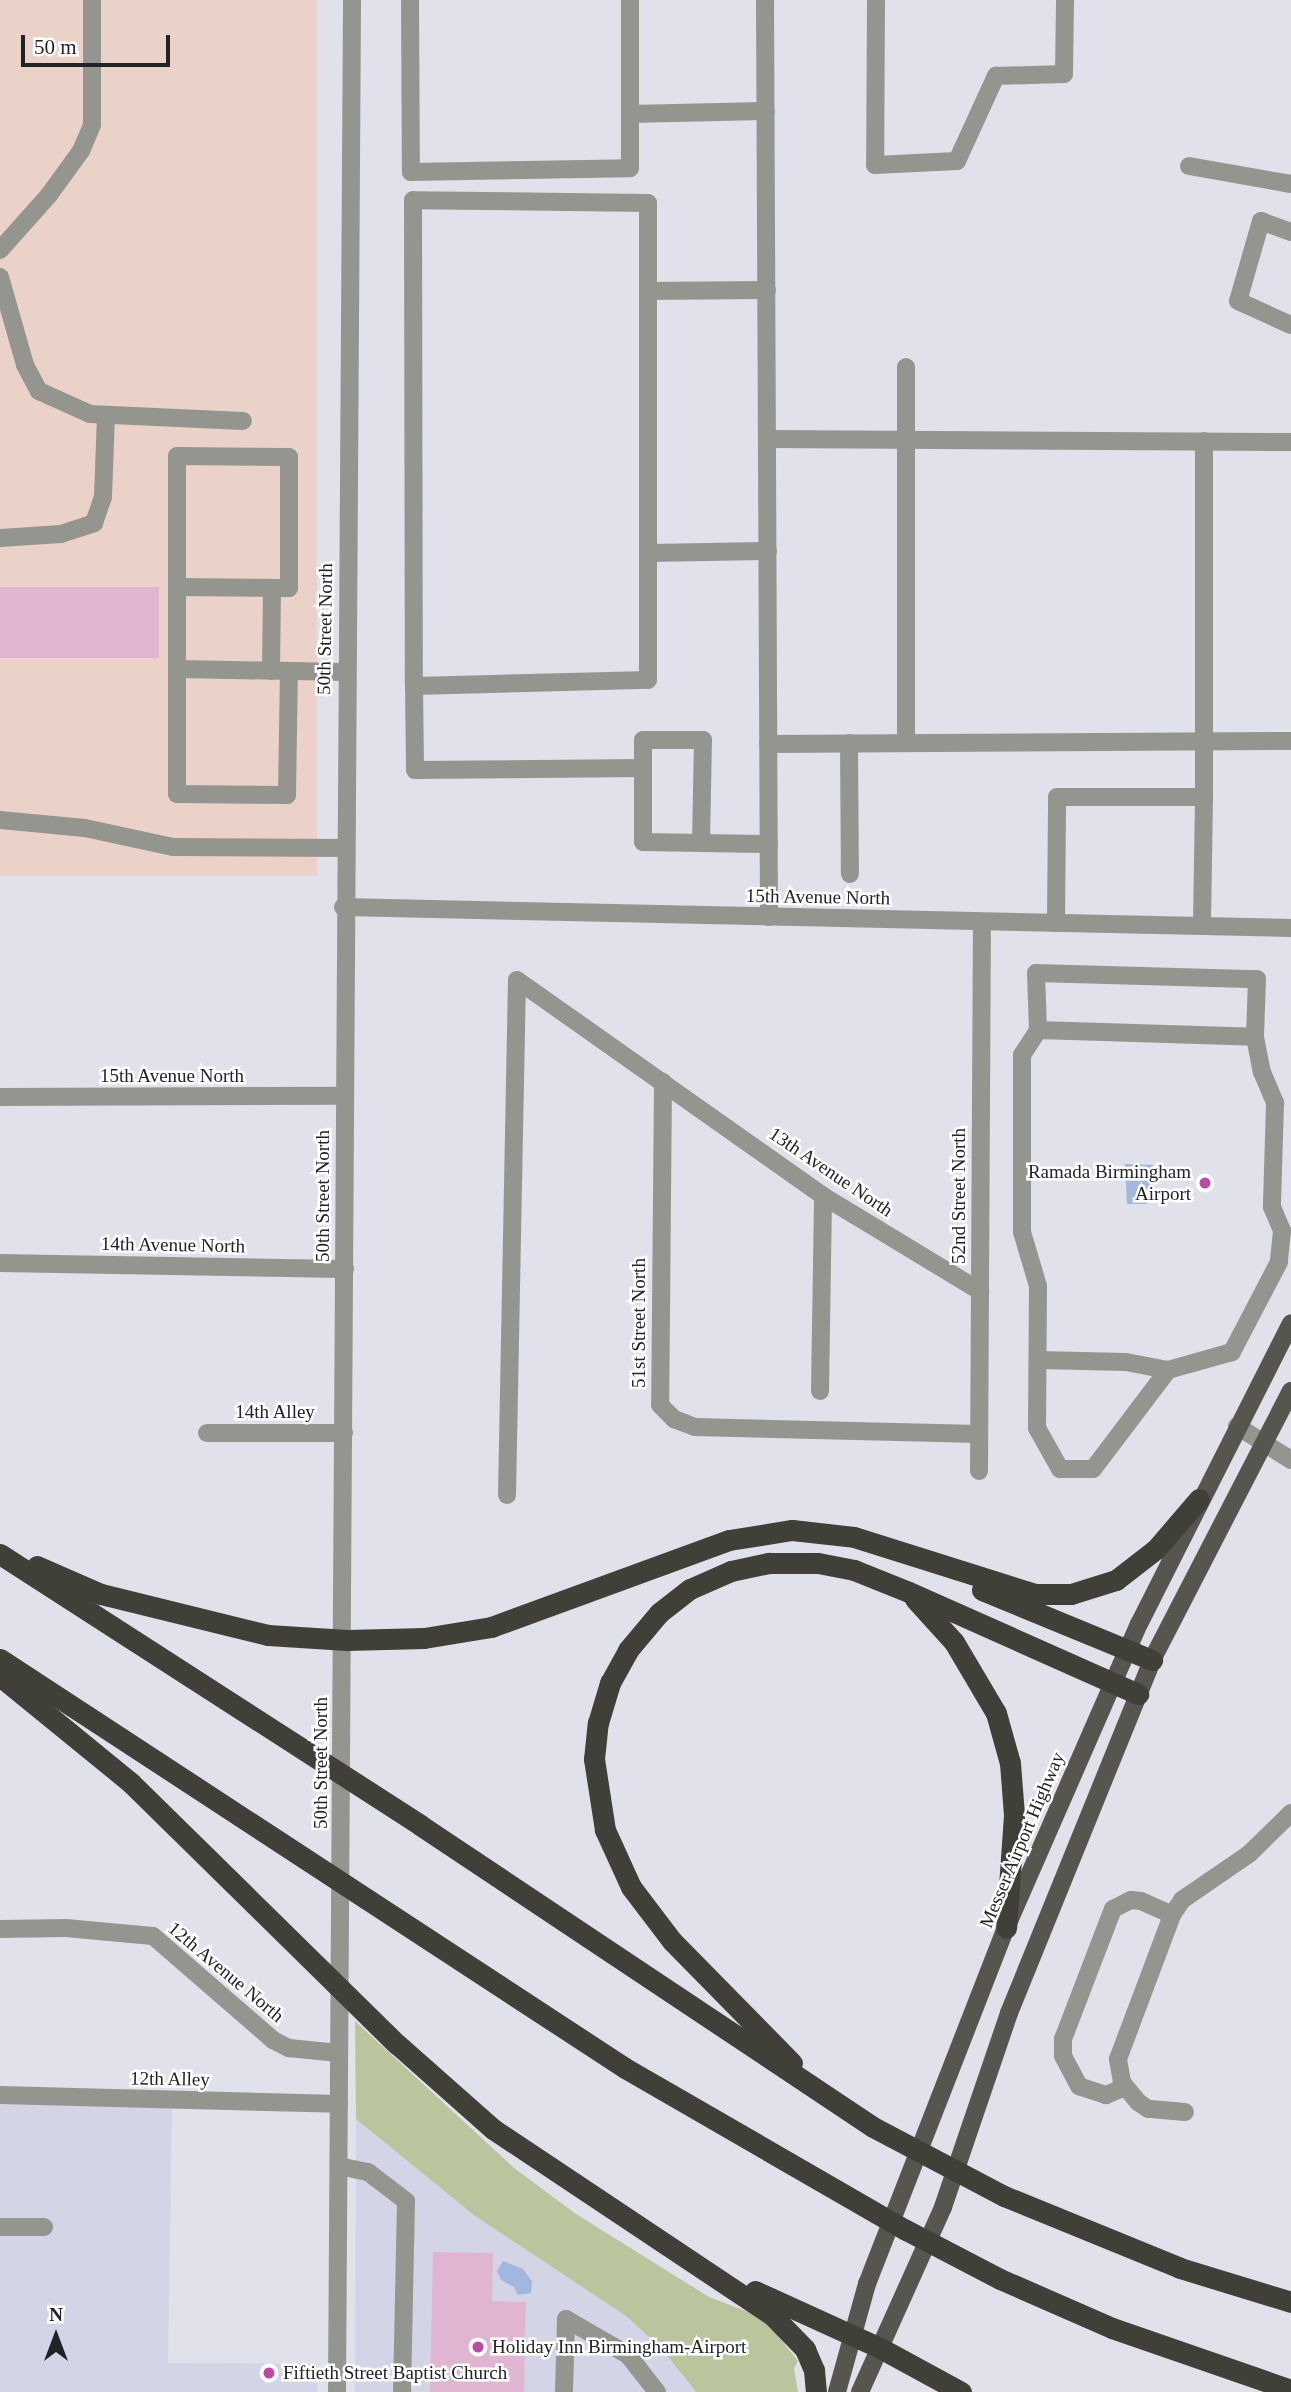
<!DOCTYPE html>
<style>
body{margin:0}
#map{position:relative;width:1291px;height:2392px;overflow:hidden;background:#e0e1eb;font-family:Georgia,serif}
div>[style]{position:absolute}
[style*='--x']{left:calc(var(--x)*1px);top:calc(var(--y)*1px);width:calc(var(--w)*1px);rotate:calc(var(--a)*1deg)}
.built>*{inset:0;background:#d3d5e6}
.industrial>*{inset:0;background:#ebd2c9;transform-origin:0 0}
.green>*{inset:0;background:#bbc59d}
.water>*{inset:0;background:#a1b7dd}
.building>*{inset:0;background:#dfb5d1;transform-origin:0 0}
.minor>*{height:18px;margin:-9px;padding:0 9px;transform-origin:9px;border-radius:9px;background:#959590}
.major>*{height:18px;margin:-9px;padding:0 9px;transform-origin:9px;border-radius:9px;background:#57564e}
.highway>*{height:21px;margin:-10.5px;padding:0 10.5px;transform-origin:10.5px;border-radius:10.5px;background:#414038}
.dots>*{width:19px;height:19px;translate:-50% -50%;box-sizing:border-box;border:4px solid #fff;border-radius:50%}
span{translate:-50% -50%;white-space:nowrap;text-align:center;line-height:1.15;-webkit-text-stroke:5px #fff;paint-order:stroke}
.street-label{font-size:19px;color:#222326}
.poi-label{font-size:19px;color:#222326}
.right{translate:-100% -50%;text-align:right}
.left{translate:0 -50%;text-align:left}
.north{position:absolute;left:21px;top:2301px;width:70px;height:70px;-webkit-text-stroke:5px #fff;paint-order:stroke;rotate:0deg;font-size:19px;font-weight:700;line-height:28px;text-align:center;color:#222326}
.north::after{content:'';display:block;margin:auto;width:24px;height:32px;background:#222326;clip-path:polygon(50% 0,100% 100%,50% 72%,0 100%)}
.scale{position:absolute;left:21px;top:35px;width:149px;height:32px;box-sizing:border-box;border:4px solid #222326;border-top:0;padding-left:9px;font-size:21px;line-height:24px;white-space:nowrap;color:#222326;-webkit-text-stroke:5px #fff;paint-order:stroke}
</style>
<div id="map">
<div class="built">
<div style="clip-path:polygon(0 2102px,172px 2106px,168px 2363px,317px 2364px,317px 2392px,0 2392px)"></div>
<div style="clip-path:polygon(356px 2119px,475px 2216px,626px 2316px,661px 2348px,696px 2392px,355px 2392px)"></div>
</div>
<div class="industrial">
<div style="left:0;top:0;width:317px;height:876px"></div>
</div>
<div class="green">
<div style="clip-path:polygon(355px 2021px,514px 2168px,576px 2214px,709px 2297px,751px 2313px,770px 2326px,798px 2361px,794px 2368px,798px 2392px,696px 2392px,661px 2348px,626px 2316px,475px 2216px,356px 2119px)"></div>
</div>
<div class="water">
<div style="clip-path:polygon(1125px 1164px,1153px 1165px,1147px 1204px,1127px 1204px)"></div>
<div style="clip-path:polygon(503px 2261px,523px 2269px,532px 2281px,531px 2293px,518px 2295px,514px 2287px,501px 2280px,497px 2271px)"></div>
</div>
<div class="building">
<div style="left:0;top:587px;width:159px;height:71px"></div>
<div style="clip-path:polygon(433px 2252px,493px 2253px,492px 2301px,526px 2302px,524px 2392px,430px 2392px)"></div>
</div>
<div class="minor">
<div style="--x:410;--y:0;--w:172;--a:89.7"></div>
<div style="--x:411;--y:172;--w:219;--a:-1"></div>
<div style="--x:630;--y:168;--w:54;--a:-90"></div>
<div style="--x:630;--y:114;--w:136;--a:-1.3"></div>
<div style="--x:630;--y:0;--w:114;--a:90"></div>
<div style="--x:765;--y:0;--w:917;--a:89.75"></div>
<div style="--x:876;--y:0;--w:165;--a:90.3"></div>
<div style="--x:875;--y:165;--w:82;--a:-2.8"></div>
<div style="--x:957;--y:161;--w:94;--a:-65.4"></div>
<div style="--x:996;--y:76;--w:68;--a:-1.7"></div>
<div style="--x:1064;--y:74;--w:74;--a:-89.2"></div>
<div style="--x:1189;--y:166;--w:104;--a:10"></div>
<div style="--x:1291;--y:232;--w:32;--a:-160"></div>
<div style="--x:1261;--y:221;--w:83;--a:106"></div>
<div style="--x:1238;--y:301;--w:58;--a:24.4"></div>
<div style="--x:0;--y:250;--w:74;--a:-48.3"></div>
<div style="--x:49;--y:195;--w:54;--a:-54"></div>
<div style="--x:81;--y:151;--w:28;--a:-67"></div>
<div style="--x:92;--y:125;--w:125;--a:-90"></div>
<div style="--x:0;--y:277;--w:91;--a:74.1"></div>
<div style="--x:25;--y:365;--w:30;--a:62"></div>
<div style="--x:39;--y:391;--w:56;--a:24.3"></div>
<div style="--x:90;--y:414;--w:153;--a:2.6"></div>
<div style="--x:648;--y:291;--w:119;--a:-0.5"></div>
<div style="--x:767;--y:439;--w:524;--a:0.33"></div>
<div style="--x:1204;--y:441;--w:356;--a:90"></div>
<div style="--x:0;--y:538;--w:61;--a:-3.8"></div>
<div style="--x:61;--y:534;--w:35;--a:-18"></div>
<div style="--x:94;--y:523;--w:28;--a:-71"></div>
<div style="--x:103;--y:497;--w:82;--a:-87.9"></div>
<div style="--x:648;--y:553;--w:120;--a:-1"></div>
<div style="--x:177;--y:587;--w:112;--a:0.5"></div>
<div style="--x:289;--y:588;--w:131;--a:-90"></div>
<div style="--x:289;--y:457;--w:112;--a:-179.5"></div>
<div style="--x:177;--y:456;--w:213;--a:90"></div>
<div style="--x:177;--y:669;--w:168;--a:1"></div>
<div style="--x:177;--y:669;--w:125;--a:90"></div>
<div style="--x:177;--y:794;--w:110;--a:0.5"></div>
<div style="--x:287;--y:795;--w:124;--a:-89.1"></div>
<div style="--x:271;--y:671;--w:83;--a:-89.3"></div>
<div style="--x:414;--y:686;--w:234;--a:-1.5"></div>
<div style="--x:648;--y:680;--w:477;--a:-90"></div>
<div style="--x:648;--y:203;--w:235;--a:-179.3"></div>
<div style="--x:413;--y:200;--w:486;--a:89.9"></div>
<div style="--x:414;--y:686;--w:84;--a:89.3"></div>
<div style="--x:415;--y:770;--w:228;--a:-0.5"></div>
<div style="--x:849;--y:743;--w:131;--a:89.6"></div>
<div style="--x:906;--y:743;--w:376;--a:-90"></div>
<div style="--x:768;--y:744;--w:523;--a:-0.33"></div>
<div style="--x:0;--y:820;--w:85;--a:5.4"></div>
<div style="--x:85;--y:828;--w:90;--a:12.2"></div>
<div style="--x:173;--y:847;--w:171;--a:0.3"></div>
<div style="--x:701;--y:843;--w:103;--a:-88.9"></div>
<div style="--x:703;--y:740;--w:60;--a:180"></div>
<div style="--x:643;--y:740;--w:102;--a:90"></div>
<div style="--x:643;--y:842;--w:58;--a:1"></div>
<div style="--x:701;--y:843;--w:68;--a:0.8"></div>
<div style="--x:343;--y:907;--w:948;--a:1.27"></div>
<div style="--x:1056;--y:923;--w:126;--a:-89.5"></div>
<div style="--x:1057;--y:797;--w:147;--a:0"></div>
<div style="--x:1204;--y:797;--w:129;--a:90.9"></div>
<div style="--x:1036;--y:973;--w:221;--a:1.6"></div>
<div style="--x:1257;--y:979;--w:58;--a:92"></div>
<div style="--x:1255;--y:1037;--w:36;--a:79"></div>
<div style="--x:1262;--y:1072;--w:34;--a:67"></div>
<div style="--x:1275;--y:1103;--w:104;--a:91.7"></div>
<div style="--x:1272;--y:1207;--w:26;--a:67"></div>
<div style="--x:1282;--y:1231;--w:31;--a:96"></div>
<div style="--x:1279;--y:1262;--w:102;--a:117.6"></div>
<div style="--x:1232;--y:1352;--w:66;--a:164.3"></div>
<div style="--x:1168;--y:1370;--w:124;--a:127.1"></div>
<div style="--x:1093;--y:1469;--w:33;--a:180"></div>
<div style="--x:1060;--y:1469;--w:47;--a:-119.3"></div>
<div style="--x:1037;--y:1428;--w:142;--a:-89.6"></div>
<div style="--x:1038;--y:1286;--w:56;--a:-106.5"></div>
<div style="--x:1022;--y:1232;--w:177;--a:-90"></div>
<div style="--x:1022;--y:1055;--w:30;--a:-57"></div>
<div style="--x:1038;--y:1030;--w:57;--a:-92"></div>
<div style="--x:1038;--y:1030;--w:217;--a:1.8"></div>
<div style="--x:663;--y:1082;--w:323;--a:90.5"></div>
<div style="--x:660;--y:1405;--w:20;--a:45"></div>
<div style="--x:674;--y:1419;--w:22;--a:21"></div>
<div style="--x:695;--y:1427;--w:284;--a:1.4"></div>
<div style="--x:0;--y:1097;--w:343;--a:-0.2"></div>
<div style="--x:0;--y:1263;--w:345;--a:1"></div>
<div style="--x:1038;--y:1360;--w:88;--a:1.3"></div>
<div style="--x:1126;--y:1362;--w:43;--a:10.8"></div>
<div style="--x:820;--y:1391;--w:195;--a:-89.1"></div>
<div style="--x:1237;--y:1426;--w:64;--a:32.2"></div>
<div style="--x:207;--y:1433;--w:137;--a:0"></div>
<div style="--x:979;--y:1471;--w:549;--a:-89.69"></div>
<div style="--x:507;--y:1495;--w:515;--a:-88.89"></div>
<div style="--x:517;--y:980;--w:375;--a:35.2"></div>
<div style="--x:823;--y:1196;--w:184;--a:31.2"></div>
<div style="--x:0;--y:1929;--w:66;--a:-0.9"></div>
<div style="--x:66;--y:1928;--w:87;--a:5.3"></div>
<div style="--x:153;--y:1936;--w:159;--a:40.9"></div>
<div style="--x:273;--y:2040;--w:18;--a:27"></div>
<div style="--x:289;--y:2048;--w:50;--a:5.7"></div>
<div style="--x:1125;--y:2087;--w:21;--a:157"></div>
<div style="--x:1106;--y:2095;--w:28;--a:-162"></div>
<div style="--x:1079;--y:2086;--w:34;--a:-118"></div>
<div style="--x:1063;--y:2056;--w:17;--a:-90"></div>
<div style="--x:1063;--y:2039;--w:139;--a:-69"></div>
<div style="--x:1113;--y:1909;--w:20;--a:-27"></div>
<div style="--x:1131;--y:1900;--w:10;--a:6"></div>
<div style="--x:1141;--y:1901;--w:34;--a:24"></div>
<div style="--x:0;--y:2095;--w:339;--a:1.5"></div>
<div style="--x:1185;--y:2112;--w:37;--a:-175"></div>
<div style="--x:1148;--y:2109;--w:12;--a:-145"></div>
<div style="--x:1138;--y:2102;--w:26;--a:-129"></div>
<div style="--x:1122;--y:2082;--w:23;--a:-100"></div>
<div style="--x:1118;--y:2059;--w:154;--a:-69.4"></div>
<div style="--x:1172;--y:1915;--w:18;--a:-56"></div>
<div style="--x:1182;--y:1900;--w:81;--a:-34.5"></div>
<div style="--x:1249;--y:1854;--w:59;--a:-44.3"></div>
<div style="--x:339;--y:2166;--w:30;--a:12"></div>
<div style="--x:368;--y:2172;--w:48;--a:37.3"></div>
<div style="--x:406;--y:2201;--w:191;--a:91.2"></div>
<div style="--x:0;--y:2227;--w:44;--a:0"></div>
<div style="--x:337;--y:2392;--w:2392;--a:-89.64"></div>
<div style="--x:564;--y:2392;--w:73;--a:-88.4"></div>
<div style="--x:566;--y:2319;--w:72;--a:30.1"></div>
<div style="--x:628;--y:2355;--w:47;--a:51.9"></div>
</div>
<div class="major">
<div style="--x:837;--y:2392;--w:112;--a:-74.5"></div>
<div style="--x:867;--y:2284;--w:382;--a:-68.7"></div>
<div style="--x:1006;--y:1928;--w:332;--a:-66.4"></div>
<div style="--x:1139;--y:1624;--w:337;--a:-63.2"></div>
<div style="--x:860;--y:2392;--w:203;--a:-65.8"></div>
<div style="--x:943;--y:2207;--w:205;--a:-71.2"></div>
<div style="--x:1009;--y:2013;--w:381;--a:-67.9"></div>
<div style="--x:1152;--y:1660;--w:303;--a:-62.7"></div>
</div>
<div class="highway">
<div style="--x:0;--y:1554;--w:500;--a:32.8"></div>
<div style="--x:420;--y:1825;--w:544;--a:33.69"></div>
<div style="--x:873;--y:2127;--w:148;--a:27.8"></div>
<div style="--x:1004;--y:2196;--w:190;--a:22.2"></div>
<div style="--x:1180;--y:2268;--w:116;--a:17"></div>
<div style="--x:37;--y:1566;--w:70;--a:23.6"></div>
<div style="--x:101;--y:1594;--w:172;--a:13.8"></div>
<div style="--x:268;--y:1635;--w:79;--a:3.6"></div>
<div style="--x:347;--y:1640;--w:77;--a:-1.5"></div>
<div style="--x:424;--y:1638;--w:68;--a:-9.3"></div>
<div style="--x:491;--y:1627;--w:253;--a:-20.1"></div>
<div style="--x:729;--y:1540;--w:64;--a:-9"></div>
<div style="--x:792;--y:1530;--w:62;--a:6.4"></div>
<div style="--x:854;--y:1537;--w:190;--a:17.5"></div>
<div style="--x:1035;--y:1594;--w:36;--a:0"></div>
<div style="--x:1071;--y:1594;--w:47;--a:-17.3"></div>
<div style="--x:1116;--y:1580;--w:51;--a:-37.8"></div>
<div style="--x:1156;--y:1549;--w:66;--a:-49.3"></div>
<div style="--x:982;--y:1590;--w:184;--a:22.4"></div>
<div style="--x:915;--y:1599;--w:58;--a:47.8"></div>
<div style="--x:954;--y:1642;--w:82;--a:59.4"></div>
<div style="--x:996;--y:1713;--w:52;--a:74.4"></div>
<div style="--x:1010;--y:1763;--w:52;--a:85.6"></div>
<div style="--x:1014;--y:1815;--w:113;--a:94"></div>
<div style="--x:0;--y:1659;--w:747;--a:33.2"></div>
<div style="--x:625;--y:2068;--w:324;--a:30"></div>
<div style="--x:906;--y:2230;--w:106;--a:27.5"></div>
<div style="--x:1000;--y:2279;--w:122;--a:23.6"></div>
<div style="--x:1112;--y:2328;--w:189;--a:19.1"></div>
<div style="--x:0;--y:1676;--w:169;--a:39.2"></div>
<div style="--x:131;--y:1783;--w:373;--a:44.5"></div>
<div style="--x:397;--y:2044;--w:128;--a:41.5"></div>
<div style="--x:493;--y:2129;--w:337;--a:33.7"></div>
<div style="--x:773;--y:2316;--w:46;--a:45.9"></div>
<div style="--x:805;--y:2349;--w:23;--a:67"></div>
<div style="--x:814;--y:2370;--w:22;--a:85"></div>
<div style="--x:792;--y:2063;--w:171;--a:-134.5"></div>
<div style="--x:672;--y:1941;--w:68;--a:-127.2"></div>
<div style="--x:631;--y:1887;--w:63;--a:-114.5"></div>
<div style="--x:605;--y:1830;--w:72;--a:-98.8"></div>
<div style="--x:594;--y:1759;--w:36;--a:-84"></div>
<div style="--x:598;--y:1723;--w:42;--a:-73.3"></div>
<div style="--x:610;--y:1683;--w:38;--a:-61"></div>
<div style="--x:628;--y:1650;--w:48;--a:-50"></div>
<div style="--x:659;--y:1613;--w:39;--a:-38"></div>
<div style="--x:690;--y:1589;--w:45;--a:-23.7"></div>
<div style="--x:731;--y:1571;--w:39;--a:-12"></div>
<div style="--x:769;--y:1563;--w:49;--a:0"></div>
<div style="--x:818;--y:1563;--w:37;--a:11"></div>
<div style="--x:854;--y:1570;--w:59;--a:21.8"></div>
<div style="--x:909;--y:1592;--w:251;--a:24"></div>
<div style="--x:755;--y:2291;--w:140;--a:24.5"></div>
<div style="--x:882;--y:2349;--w:90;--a:28.6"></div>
</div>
<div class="dots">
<div style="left:1205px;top:1183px;background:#bc49a3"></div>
<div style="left:478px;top:2347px;background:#bc49a3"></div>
<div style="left:269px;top:2373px;background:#bc49a3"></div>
</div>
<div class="street-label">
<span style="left:325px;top:629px;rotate:-89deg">50th Street North</span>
<span style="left:818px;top:897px;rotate:1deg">15th Avenue North</span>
<span style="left:172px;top:1076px">15th Avenue North</span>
<span style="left:831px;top:1172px;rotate:34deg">13th Avenue North</span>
<span style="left:323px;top:1196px;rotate:-90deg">50th Street North</span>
<span style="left:959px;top:1196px;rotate:-90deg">52nd Street North</span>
<span style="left:173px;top:1245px;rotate:1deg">14th Avenue North</span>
<span style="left:639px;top:1323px;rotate:-90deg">51st Street North</span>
<span style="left:275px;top:1412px">14th Alley</span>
<span style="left:321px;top:1763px;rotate:-90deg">50th Street North</span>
<span style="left:1022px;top:1840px;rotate:-67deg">Messer Airport Highway</span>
<span style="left:226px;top:1972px;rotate:40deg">12th Avenue North</span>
<span style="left:170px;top:2079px;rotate:1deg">12th Alley</span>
</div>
<div class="poi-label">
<span class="right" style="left:1191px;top:1183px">Ramada Birmingham<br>Airport</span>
<span class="left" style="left:492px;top:2347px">Holiday Inn Birmingham-Airport</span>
<span class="left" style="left:283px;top:2373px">Fiftieth Street Baptist Church</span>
</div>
<div class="north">N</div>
<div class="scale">50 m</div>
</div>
